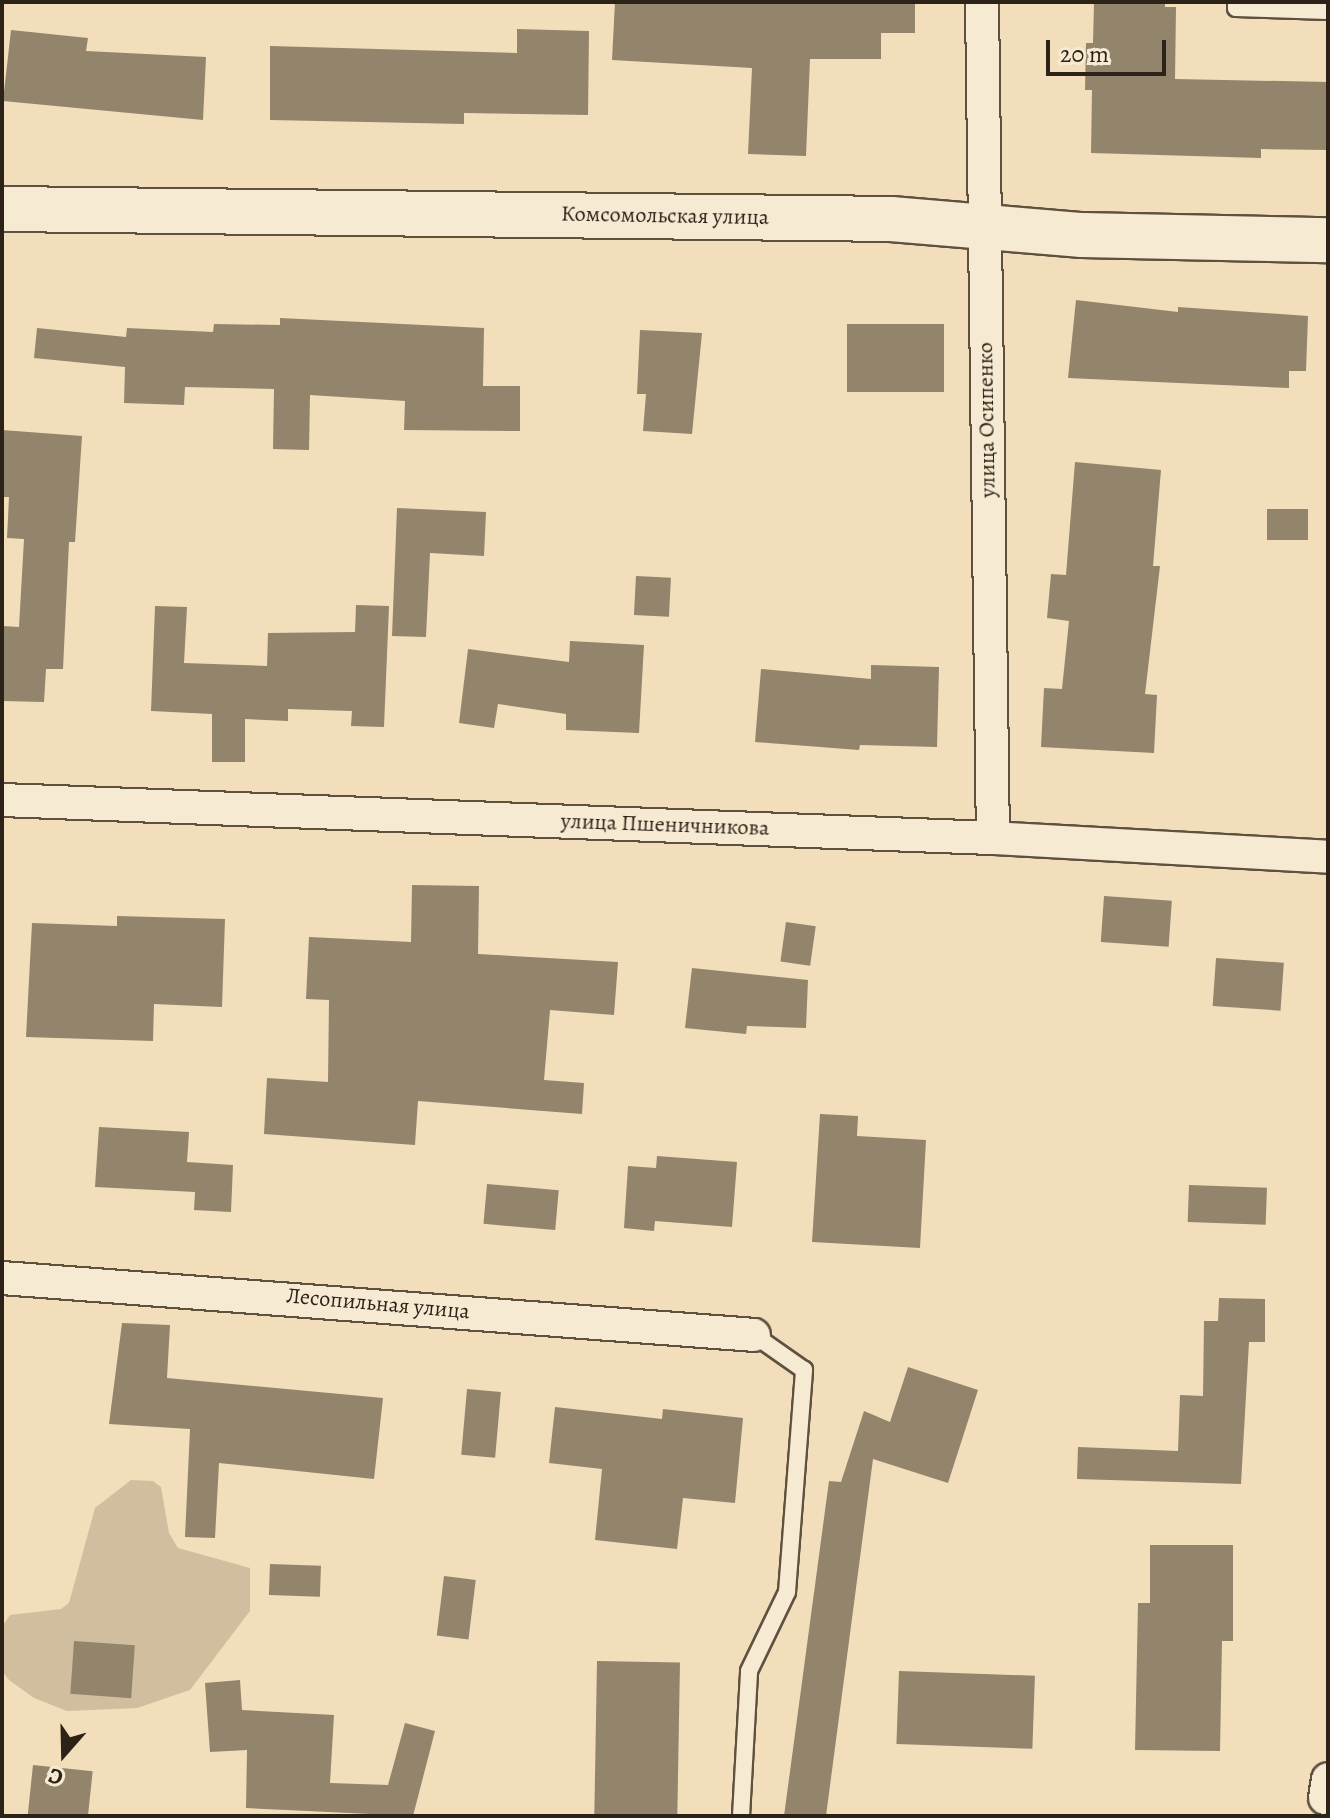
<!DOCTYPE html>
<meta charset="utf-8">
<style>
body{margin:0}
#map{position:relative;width:1330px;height:1818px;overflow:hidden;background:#f2deba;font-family:Alegreya,serif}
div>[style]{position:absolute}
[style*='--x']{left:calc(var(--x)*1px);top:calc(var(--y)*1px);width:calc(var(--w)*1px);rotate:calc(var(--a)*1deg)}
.green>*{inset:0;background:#d1be9e}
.building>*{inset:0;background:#93846c;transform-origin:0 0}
.roads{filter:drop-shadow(2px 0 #5e5140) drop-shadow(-2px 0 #5e5140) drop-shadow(0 2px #5e5140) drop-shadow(0 -2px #5e5140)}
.lane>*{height:16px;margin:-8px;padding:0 8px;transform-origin:8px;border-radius:8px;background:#f7ead2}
.street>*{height:32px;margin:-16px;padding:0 16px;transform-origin:16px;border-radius:16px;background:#f7ead2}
.secondary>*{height:44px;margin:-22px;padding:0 22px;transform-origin:22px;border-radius:22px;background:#f7ead2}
span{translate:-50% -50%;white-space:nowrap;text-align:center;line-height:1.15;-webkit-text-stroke:6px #f7ead2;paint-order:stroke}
.street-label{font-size:22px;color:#2d2217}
.frame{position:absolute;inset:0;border:4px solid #2d2217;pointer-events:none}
.north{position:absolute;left:24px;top:1714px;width:80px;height:80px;-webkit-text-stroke:6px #f7ead2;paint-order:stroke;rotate:200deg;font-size:22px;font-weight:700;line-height:32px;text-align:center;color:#2d2217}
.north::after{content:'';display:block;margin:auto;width:28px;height:36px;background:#2d2217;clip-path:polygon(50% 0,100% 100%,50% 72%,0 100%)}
.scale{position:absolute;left:1046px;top:40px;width:120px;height:36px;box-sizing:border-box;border:4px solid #2d2217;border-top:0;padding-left:10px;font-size:24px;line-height:28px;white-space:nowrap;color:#2d2217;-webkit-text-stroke:6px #f7ead2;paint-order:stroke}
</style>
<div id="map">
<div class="green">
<div style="clip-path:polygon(131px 1480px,153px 1481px,161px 1487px,169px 1533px,178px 1548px,250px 1568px,250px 1611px,190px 1690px,137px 1708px,67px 1711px,34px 1698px,9px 1680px,2px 1671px,2px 1627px,10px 1615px,61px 1609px,69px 1603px,95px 1508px)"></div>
</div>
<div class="building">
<div style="clip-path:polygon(615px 2px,915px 2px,915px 33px,881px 33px,881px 59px,810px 59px,806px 156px,748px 154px,752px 68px,612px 60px)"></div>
<div style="clip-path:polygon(1094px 2px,1165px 2px,1165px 7px,1176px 7px,1175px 79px,1328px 82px,1328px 150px,1261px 149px,1261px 158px,1091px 153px,1092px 90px,1085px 90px,1086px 43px,1093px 43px)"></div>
<div style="clip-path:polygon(517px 29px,589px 31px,588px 115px,464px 113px,464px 124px,270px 120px,270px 46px,517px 53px)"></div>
<div style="clip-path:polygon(11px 30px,88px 38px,86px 51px,206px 57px,203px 120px,3px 101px)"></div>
<div style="clip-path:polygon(1076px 300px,1178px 312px,1178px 307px,1308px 316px,1306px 371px,1289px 371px,1289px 388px,1068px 378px)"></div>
<div style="clip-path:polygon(280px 318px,484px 328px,483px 386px,520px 386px,520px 431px,404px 430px,405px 401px,310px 395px,309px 450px,273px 449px,274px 389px,185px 387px,184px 405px,124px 403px,125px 367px,34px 358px,37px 328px,126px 337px,127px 328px,213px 332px,214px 324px,280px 325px)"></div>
<div style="left:847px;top:324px;width:97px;height:68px"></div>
<div style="clip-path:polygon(640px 330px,702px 333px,692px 434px,643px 431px,646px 394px,637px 394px)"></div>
<div style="clip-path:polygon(2px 430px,82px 436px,75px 542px,69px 542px,63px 669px,46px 669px,44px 702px,2px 701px,2px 626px,19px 627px,24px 539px,7px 538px,9px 497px,2px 497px)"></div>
<div style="clip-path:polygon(1075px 462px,1161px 470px,1153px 566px,1160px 566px,1145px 694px,1157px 695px,1154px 753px,1041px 747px,1044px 688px,1062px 689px,1069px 621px,1047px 618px,1051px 574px,1066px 575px)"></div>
<div style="clip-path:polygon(397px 508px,486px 512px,484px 556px,430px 553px,426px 637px,392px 636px)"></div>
<div style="left:1267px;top:509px;width:41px;height:31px"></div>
<div style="left:636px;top:576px;width:35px;height:39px;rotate:3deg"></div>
<div style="clip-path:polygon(356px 605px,389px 606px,384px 727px,351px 726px,352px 711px,288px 709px,288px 721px,245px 719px,245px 762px,212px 762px,212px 714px,151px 711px,155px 606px,187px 607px,184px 663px,267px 666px,268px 633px,355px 632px)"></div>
<div style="clip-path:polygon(570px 641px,644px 645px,639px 733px,566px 730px,566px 714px,498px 704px,494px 728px,459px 723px,468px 649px,569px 662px)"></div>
<div style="clip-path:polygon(871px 665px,939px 667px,937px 747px,860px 745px,859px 750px,755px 742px,761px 669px,871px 679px)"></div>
<div style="clip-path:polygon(412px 885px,479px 886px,478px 954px,618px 962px,614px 1015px,550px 1010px,544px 1080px,584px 1083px,582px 1114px,418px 1101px,415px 1145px,264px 1134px,267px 1078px,328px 1082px,329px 1000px,306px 999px,309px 937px,411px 942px)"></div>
<div style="left:1104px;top:896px;width:68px;height:46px;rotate:4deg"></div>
<div style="clip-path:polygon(117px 916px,225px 919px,222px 1007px,154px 1004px,153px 1041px,26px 1037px,32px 923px,117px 926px)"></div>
<div style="left:786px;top:922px;width:30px;height:40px;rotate:8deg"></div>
<div style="left:1216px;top:958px;width:68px;height:48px;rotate:4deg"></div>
<div style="clip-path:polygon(692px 968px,808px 980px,806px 1028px,747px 1026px,746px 1034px,685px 1028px)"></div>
<div style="clip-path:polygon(820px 1114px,858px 1116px,857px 1136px,926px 1140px,920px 1248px,812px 1242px)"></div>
<div style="clip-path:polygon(99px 1127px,189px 1132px,187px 1162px,233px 1165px,231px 1212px,194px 1210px,195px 1192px,95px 1187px)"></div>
<div style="clip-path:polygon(657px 1156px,737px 1162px,732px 1227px,655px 1221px,654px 1231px,624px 1228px,628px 1166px,656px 1168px)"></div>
<div style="left:487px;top:1184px;width:72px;height:40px;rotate:5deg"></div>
<div style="left:1189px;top:1185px;width:78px;height:37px;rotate:2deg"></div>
<div style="clip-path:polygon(1219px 1298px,1265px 1299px,1265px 1342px,1249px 1342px,1241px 1484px,1077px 1479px,1078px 1447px,1178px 1451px,1180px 1395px,1203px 1396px,1204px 1321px,1218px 1321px)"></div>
<div style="clip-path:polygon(122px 1323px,170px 1325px,167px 1378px,383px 1398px,374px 1479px,219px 1463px,215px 1538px,185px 1537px,190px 1429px,109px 1424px)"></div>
<div style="clip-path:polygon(908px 1367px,978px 1390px,948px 1483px,873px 1459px,826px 1816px,784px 1816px,829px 1481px,841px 1482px,864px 1411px,890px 1422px)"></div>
<div style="left:467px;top:1389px;width:34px;height:66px;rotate:5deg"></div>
<div style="clip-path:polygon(555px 1407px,662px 1419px,663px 1409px,743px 1418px,735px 1503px,683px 1498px,677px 1549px,595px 1540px,602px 1469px,549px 1463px)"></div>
<div style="clip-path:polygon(1150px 1545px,1233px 1545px,1233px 1641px,1222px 1641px,1220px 1751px,1135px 1750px,1138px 1603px,1150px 1603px)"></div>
<div style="left:270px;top:1564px;width:51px;height:31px;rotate:2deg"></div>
<div style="left:444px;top:1576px;width:32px;height:60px;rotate:7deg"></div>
<div style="left:74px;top:1641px;width:61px;height:53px;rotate:4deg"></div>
<div style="left:597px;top:1661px;width:83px;height:155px;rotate:1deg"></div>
<div style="left:899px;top:1671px;width:136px;height:73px;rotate:2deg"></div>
<div style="clip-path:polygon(240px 1680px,242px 1710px,334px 1715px,330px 1783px,388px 1785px,405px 1723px,435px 1731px,413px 1816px,246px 1808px,247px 1750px,210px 1752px,205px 1683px)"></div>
<div style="left:33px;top:1765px;width:60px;height:51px;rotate:6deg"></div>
</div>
<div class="roads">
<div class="lane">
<div style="--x:1236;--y:2;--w:6;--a:90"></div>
<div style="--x:1236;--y:8;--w:92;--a:1.9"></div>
<div style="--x:741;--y:1816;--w:145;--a:-86.8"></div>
<div style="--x:749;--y:1671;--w:88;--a:-64.3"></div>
<div style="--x:787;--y:1592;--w:223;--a:-85.6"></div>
<div style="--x:804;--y:1370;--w:61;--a:-145"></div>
</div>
<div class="street">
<div style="--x:982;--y:2;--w:836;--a:89.25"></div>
<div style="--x:2;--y:800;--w:992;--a:2.2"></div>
<div style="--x:993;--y:838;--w:336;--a:3.2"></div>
<div style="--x:2;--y:1278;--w:754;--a:4.33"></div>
<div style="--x:1325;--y:1798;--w:19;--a:-81"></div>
</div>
<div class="secondary">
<div style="--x:2;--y:209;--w:889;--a:0.64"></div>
<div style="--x:891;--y:219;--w:192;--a:4.8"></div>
<div style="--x:1082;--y:235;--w:246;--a:1.2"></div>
</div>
</div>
<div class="street-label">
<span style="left:665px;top:216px;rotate:1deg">Комсомольская улица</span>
<span style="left:987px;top:420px;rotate:-91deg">улица Осипенко</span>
<span style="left:665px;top:825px;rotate:2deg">улица Пшеничникова</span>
<span style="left:378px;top:1304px;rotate:5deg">Лесопильная улица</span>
</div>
<div class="frame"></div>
<div class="north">С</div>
<div class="scale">20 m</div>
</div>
